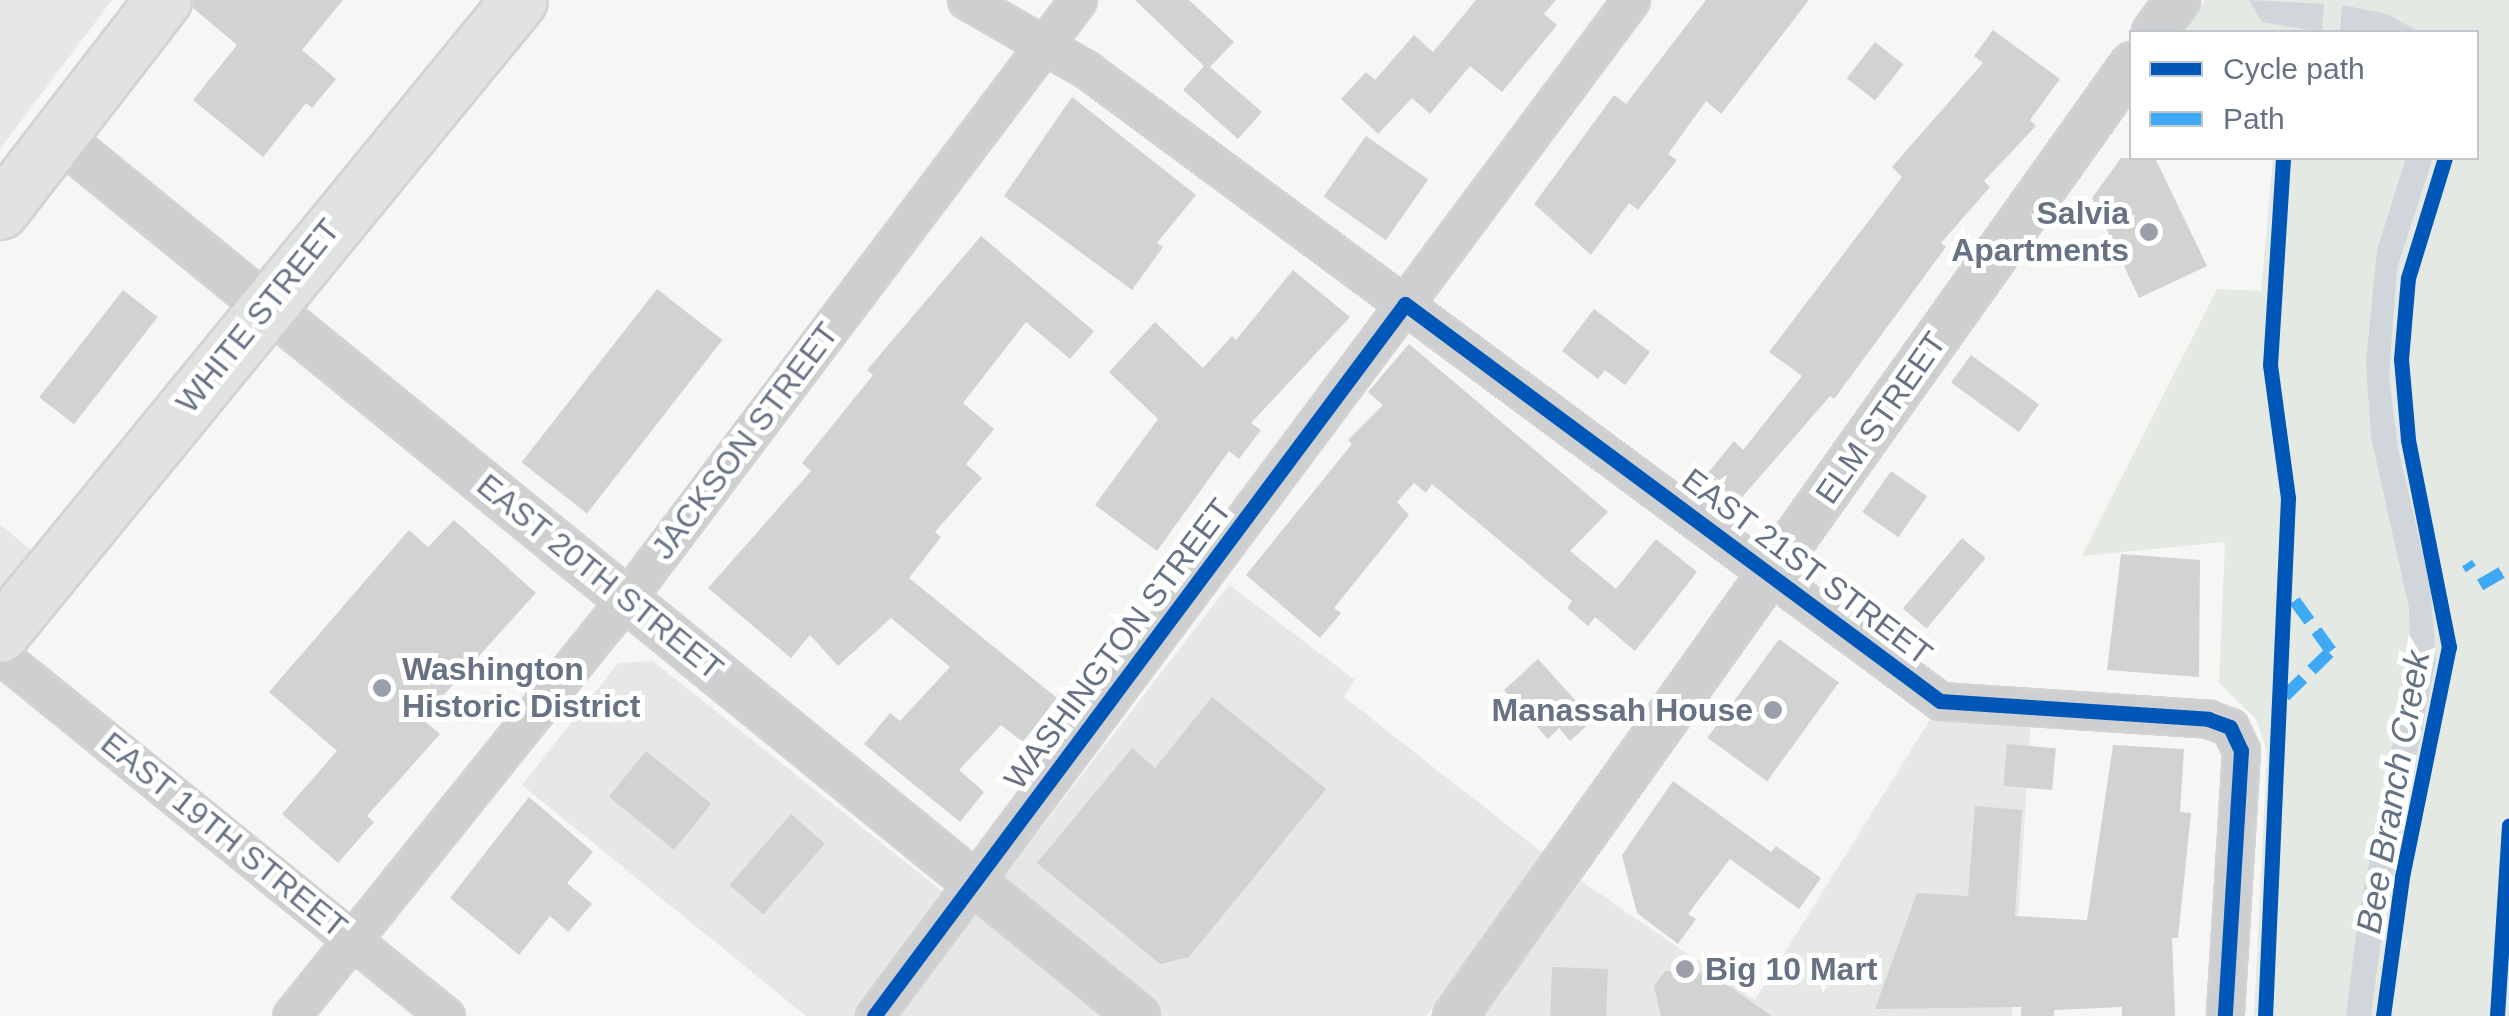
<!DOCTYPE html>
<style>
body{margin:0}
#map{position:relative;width:2509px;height:1016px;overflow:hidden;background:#f6f6f5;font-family:Arial,sans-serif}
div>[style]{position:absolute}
.built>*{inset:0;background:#e6e7e7}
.green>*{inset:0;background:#e5e9e3}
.water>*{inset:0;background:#d0d6da}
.building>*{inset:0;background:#d1d2d2;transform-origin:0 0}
.roads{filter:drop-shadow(2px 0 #d2d2d3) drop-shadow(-2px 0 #d2d2d3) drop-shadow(0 2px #d2d2d3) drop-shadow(0 -2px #d2d2d3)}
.minor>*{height:35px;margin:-17.5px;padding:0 17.5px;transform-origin:17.5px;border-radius:17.5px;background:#cecfd0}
.tertiary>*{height:42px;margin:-21px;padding:0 21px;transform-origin:21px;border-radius:21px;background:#cecfd0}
.primary>*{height:55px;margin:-27.5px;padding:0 27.5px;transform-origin:27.5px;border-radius:27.5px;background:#e1e2e2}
.quiet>*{height:12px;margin-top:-6px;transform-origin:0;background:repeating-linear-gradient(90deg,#3fa9f5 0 25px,transparent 0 37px)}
.cycleway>*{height:15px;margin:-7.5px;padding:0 7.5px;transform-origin:7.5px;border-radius:7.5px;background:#0057b8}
.dots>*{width:28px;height:28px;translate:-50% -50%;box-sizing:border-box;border:5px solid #fff;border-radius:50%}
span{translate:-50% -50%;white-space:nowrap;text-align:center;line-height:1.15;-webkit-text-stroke:10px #fff;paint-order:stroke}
.poi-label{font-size:32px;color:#677285;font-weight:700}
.right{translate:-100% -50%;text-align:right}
.left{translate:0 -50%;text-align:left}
.street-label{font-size:32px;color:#677285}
.water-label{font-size:35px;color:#637381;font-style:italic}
.legend{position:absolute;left:2129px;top:30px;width:350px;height:130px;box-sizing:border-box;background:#fff;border:2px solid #c2c7ce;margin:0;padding:12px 18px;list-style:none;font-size:30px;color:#677285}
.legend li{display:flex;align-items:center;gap:20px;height:50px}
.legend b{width:50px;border:2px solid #c2c7ce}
</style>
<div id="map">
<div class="built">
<div style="clip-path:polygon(0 0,112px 0,0 149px)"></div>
<div style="clip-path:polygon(0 524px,53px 569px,0 634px)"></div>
<div style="clip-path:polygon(1229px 585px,1355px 680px,1344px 697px,1544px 854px,1426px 1016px,806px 1016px,522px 785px,618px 663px,653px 661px,973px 916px)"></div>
<div style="clip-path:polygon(1933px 715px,2031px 721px,2012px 1016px,1481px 1016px,1581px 881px,1755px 1000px)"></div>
</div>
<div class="green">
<div style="clip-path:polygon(2205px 0,2509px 0,2509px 1016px,2254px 1016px,2267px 751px,2256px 719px,2219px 683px,2225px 542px,2082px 556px,2217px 289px,2261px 291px,2273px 158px,2476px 158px,2476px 32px,2192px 32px,2184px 26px)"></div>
</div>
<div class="water">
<div style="clip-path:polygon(2249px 0,2324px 4px,2322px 32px,2262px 22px)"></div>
<div style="clip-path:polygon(2342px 5px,2387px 14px,2420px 32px,2340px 32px)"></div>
<div style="clip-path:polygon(2406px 158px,2433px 158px,2397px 268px,2389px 377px,2398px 449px,2430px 584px,2436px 661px,2384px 917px,2371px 1016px,2346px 1016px,2358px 918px,2410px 658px,2409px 608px,2371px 437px,2366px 362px,2377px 250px)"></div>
</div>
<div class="building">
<div style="clip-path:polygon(194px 0,343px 0,302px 50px,336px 79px,312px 108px,306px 103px,263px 157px,193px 100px,237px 45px,193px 8px)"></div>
<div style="clip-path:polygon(1135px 0,1189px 0,1234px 42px,1210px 67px,1262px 112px,1238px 139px,1183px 90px,1204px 66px)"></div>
<div style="clip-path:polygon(1476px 0,1556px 0,1544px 14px,1557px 25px,1502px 92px,1470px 66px,1430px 114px,1412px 98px,1378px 134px,1341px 99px,1366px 72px,1375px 80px,1414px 35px,1433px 52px)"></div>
<div style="clip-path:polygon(1706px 0,1809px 0,1721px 114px,1706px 101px,1668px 154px,1677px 160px,1638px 210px,1629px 203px,1591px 255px,1534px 204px,1614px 95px,1626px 104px)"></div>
<div style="clip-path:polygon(1993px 30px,2060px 79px,2030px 120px,2036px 126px,1984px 181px,1990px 187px,1941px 243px,1946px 247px,1834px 399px,1830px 396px,1738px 502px,1707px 474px,1734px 441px,1743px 450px,1802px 376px,1769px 352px,1902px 177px,1892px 167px,1983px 63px,1974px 56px)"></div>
<div style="left:1875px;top:42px;width:36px;height:46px;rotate:38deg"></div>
<div style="clip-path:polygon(1072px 97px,1196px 195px,1157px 243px,1163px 247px,1132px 290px,1004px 196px)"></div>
<div style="left:1366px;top:136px;width:76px;height:74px;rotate:35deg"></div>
<div style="clip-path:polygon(2121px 158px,2155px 158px,2207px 266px,2139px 298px,2092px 198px)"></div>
<div style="clip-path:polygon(981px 236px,1094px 331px,1070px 359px,1026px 322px,963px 403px,994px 429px,966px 464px,982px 478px,935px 532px,941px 537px,909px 578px,1057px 698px,1023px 742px,1001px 725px,959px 770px,984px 792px,960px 822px,864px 744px,890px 713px,900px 721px,950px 667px,891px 618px,838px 666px,810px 635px,791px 658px,708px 588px,811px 471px,802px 463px,873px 375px,867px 370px)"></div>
<div style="clip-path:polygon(1293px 270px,1350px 317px,1251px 423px,1261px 430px,1239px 459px,1229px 451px,1157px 551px,1095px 505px,1158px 419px,1109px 372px,1155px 322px,1203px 368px,1232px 336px,1236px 340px)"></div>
<div style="left:657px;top:289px;width:83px;height:220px;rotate:38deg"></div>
<div style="left:123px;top:290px;width:44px;height:136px;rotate:38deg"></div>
<div style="clip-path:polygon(1594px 309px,1650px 352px,1625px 385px,1605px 370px,1598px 379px,1562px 351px)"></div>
<div style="clip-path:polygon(1409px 344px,1608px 512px,1570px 551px,1616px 589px,1656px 539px,1697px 572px,1635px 651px,1595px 617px,1588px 626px,1567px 608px,1572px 601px,1432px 484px,1426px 493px,1414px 483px,1397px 502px,1409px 515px,1334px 608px,1341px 613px,1320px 638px,1246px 575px,1352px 444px,1348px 440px,1383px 405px,1368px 392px)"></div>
<div style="left:1971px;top:355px;width:84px;height:34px;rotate:36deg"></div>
<div style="left:1891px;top:471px;width:44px;height:50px;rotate:35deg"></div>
<div style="clip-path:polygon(454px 520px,536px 593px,422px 719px,440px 734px,367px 816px,374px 822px,338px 863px,282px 814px,337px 751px,269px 692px,409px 530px,428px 547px)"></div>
<div style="left:1962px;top:538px;width:31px;height:92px;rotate:40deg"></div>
<div style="clip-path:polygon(2121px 554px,2200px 560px,2199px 677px,2107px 670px)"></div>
<div style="left:1779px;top:639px;width:74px;height:122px;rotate:36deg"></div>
<div style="clip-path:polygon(1538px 659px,1593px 720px,1570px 741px,1559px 728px,1548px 739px,1504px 690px)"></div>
<div style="clip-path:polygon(1212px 697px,1326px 789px,1189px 957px,1160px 964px,1037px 863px,1132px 748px,1155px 768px)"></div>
<div style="left:2007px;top:744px;width:49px;height:42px;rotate:5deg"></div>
<div style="clip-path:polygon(2113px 745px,2184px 749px,2180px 812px,2191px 813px,2178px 938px,2172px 938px,2175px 1016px,2122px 1016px,2122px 1007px,2054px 1010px,2054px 1016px,2021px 1016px,2021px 1007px,1875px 1009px,1917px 893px,1968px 896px,1975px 806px,2022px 810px,2015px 916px,2087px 920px)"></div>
<div style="left:646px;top:751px;width:84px;height:59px;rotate:39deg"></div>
<div style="clip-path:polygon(1673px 781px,1771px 852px,1776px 846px,1821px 878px,1799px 909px,1730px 859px,1688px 914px,1696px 919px,1678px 944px,1637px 913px,1622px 855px)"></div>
<div style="clip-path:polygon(529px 797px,593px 852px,567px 883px,592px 904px,568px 932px,550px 916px,519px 955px,450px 898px)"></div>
<div style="left:791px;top:814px;width:45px;height:94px;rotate:41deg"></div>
<div style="left:1552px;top:967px;width:56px;height:49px;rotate:2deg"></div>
<div style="clip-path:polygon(1665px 971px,1710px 973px,1772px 1016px,1661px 1016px,1654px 986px)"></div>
</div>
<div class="roads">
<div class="minor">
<div style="left:966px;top:0;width:140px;rotate:30deg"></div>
<div style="left:1087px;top:70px;width:1061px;rotate:36.49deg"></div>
<div style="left:1940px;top:701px;width:269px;rotate:3.8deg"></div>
<div style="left:2208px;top:719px;width:23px;rotate:20deg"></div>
<div style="left:2230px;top:727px;width:26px;rotate:65deg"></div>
<div style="left:2241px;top:751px;width:265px;rotate:93.5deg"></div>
<div style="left:0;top:655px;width:574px;rotate:38.99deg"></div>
<div style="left:291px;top:1016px;width:535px;rotate:-51.22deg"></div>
<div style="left:626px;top:599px;width:750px;rotate:-52.96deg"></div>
<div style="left:874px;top:1016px;width:1267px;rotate:-53.31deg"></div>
</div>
<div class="tertiary">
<div style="left:2154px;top:32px;width:40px;rotate:-53deg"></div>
<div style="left:61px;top:139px;width:1389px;rotate:39.16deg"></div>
<div style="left:1455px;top:1016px;width:1168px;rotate:-54.58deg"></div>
</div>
<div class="primary">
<div style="left:0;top:211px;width:267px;rotate:-52.3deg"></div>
<div style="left:0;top:634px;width:819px;rotate:-50.7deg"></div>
</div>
</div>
<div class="quiet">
<div style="left:2467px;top:563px;width:7px;rotate:56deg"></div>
<div style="left:2480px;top:585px;width:34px;rotate:-30deg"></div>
<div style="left:2285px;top:696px;width:64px;rotate:-44.4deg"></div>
<div style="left:2331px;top:651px;width:67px;rotate:-125.8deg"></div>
</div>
<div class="cycleway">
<div style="left:874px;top:1016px;width:888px;rotate:-53.28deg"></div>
<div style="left:1405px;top:304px;width:666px;rotate:36.58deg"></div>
<div style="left:1940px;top:701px;width:269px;rotate:3.8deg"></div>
<div style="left:2208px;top:719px;width:23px;rotate:20deg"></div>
<div style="left:2230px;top:727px;width:26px;rotate:65deg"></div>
<div style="left:2241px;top:751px;width:265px;rotate:93.5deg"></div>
<div style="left:2265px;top:1016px;width:519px;rotate:-87.46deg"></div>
<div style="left:2288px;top:498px;width:134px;rotate:-97.7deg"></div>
<div style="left:2270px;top:365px;width:207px;rotate:-86.4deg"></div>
<div style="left:2383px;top:1016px;width:140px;rotate:-82.2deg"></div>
<div style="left:2402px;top:877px;width:235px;rotate:-78.5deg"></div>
<div style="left:2449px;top:647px;width:212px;rotate:-101.2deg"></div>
<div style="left:2408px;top:439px;width:80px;rotate:-95deg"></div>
<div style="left:2401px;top:359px;width:81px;rotate:-85.1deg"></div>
<div style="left:2408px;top:278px;width:126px;rotate:-72.9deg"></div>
<div style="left:2497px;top:1016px;width:191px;rotate:-86.4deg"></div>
</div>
<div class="dots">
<div style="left:2149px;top:232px;background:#99a0ac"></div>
<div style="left:382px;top:688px;background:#99a0ac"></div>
<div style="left:1773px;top:710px;background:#99a0ac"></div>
<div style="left:1685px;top:969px;background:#99a0ac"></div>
</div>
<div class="poi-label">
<span class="right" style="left:2129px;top:232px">Salvia<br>Apartments</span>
<span class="left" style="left:402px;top:688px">Washington<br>Historic District</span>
<span class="right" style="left:1753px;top:710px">Manassah House</span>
<span class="left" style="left:1705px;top:969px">Big 10 Mart</span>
</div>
<div class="street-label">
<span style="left:258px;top:316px;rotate:-51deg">WHITE STREET</span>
<span style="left:1881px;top:418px;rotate:-55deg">ELM STREET</span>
<span style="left:745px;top:441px;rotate:-53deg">JACKSON STREET</span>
<span style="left:1807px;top:567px;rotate:37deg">EAST 21ST STREET</span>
<span style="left:600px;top:577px;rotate:39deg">EAST 20TH STREET</span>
<span style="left:1118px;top:644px;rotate:-53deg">WASHINGTON STREET</span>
<span style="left:224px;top:835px;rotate:39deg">EAST 19TH STREET</span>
</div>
<div class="water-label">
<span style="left:2393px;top:792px;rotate:-80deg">Bee Branch Creek</span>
</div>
<ul class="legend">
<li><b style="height:12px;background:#0057b8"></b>Cycle path</li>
<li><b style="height:12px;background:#3fa9f5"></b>Path</li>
</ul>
</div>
